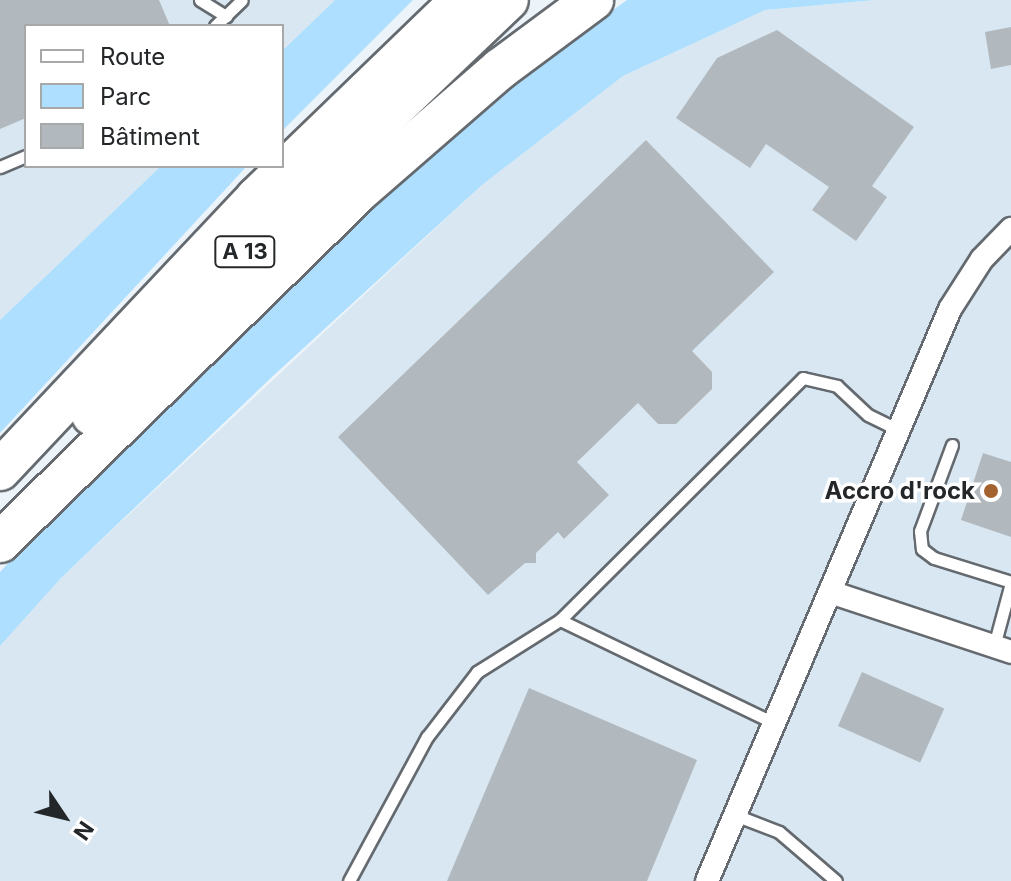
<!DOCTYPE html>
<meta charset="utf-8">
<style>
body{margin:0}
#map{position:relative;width:1011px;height:881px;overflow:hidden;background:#ecf4f9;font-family:Inter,sans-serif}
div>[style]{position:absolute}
.built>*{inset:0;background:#d8e7f1}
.green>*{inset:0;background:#aedffe}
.building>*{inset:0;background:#b2b9be;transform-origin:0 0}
.roads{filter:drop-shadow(2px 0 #646a6f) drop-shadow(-2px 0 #646a6f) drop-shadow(0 2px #646a6f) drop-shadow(0 -2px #646a6f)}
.service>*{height:11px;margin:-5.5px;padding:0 5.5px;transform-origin:5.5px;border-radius:5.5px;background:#fff}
.minor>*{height:22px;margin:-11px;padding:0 11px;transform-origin:11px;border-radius:11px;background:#fff}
.motorway>*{height:40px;margin:-20px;padding:0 20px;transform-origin:20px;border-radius:20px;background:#fff}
.dots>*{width:22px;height:22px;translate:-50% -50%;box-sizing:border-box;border:4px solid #fff;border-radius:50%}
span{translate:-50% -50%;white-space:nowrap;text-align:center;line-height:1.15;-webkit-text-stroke:7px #fff;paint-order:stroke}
.shield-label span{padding:2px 6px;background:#fff;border:2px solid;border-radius:6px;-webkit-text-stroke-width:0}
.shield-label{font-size:22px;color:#242729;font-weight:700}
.poi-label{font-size:24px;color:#242729;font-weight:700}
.right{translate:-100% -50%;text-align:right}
.legend{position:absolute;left:24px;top:24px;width:260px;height:144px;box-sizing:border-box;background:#fff;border:2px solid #a7a9a9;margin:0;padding:10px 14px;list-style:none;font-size:24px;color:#242729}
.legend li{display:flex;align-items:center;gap:16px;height:40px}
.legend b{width:40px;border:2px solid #a7a9a9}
.north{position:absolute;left:24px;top:777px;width:80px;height:80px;-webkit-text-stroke:6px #fff;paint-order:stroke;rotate:125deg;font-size:22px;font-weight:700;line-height:32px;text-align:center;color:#242729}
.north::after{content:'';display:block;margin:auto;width:28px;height:36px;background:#242729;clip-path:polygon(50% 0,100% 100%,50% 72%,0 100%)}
</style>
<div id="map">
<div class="built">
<div style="clip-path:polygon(0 0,335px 0,282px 51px,282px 26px,26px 26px,26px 166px,161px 166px,0 320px)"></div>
<div style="clip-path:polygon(875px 0,1011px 0,1011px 881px,0 881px,0 646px,61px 578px,482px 185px,623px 76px,765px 10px)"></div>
</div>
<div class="green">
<div style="clip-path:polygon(335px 0,413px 0,282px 131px,282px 51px)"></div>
<div style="clip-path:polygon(627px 0,875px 0,765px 10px,623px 76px,482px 185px,273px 376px,61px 578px,0 646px,0 572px,52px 516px,246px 322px,487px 101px)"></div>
<div style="clip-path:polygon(161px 166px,247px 166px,0 433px,0 320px)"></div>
</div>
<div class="building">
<div style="clip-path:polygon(0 0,159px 0,170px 26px,26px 26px,26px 118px,0 129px)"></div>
<div style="clip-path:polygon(1011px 27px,1011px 65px,991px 69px,985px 32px)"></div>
<div style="clip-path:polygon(777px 30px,914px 127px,872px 186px,887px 197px,856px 241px,812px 210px,829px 187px,766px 144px,750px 168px,676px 118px,717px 58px)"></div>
<div style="clip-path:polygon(646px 140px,774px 272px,692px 351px,712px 372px,712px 389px,676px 424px,658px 424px,638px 403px,577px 462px,609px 495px,564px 539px,558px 532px,536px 553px,536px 563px,525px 563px,488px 595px,338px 437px)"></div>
<div style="clip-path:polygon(983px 453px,1011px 462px,1011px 537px,961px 520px)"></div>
<div style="left:862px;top:672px;width:90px;height:59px;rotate:24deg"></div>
<div style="clip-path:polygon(529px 688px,697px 760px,647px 881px,447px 881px)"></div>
</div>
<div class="roads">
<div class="service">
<div style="left:200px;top:0;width:31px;rotate:32deg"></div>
<div style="left:215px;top:26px;width:37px;rotate:-44deg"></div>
<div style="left:0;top:167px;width:28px;rotate:-23deg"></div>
<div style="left:952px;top:445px;width:92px;rotate:110.4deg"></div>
<div style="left:920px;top:531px;width:18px;rotate:84deg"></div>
<div style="left:922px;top:549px;width:15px;rotate:37deg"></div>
<div style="left:934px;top:558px;width:81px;rotate:17.3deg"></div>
<div style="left:560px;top:620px;width:237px;rotate:25.7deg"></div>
<div style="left:994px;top:646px;width:65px;rotate:-74.9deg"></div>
<div style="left:735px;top:815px;width:47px;rotate:21.1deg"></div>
<div style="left:779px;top:832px;width:75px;rotate:40.7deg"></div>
<div style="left:349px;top:881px;width:164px;rotate:-61.6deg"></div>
<div style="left:427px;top:737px;width:82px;rotate:-52.4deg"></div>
<div style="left:477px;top:672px;width:98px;rotate:-32.1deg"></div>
<div style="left:560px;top:620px;width:343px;rotate:-44.9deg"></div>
<div style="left:803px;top:378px;width:35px;rotate:13deg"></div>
<div style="left:837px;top:386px;width:42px;rotate:43.1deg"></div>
<div style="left:868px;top:415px;width:32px;rotate:26deg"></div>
</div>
<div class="minor">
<div style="left:830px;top:592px;width:191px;rotate:18.3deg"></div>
<div style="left:707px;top:881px;width:621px;rotate:-66.98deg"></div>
<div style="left:950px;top:309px;width:59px;rotate:-57.4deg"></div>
<div style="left:982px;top:259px;width:42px;rotate:-46deg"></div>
</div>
<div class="motorway">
<div style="left:92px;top:415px;width:245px;rotate:-46.8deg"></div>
<div style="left:260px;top:236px;width:342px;rotate:-43.6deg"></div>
<div style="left:0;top:470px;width:374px;rotate:-46.7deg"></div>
<div style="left:256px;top:198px;width:285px;rotate:-44deg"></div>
<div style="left:0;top:542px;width:498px;rotate:-44.3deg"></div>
<div style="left:356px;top:194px;width:191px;rotate:-41deg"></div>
<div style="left:500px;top:69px;width:116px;rotate:-36.6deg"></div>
</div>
</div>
<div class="dots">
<div style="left:991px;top:491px;background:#a4622f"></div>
</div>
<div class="shield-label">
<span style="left:245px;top:252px">A 13</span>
</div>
<div class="poi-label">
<span class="right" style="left:975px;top:491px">Accro d'rock</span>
</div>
<ul class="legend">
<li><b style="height:10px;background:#fff"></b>Route</li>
<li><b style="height:22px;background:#aedffe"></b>Parc</li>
<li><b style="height:22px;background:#b2b9be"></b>Bâtiment</li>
</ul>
<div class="north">N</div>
</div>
